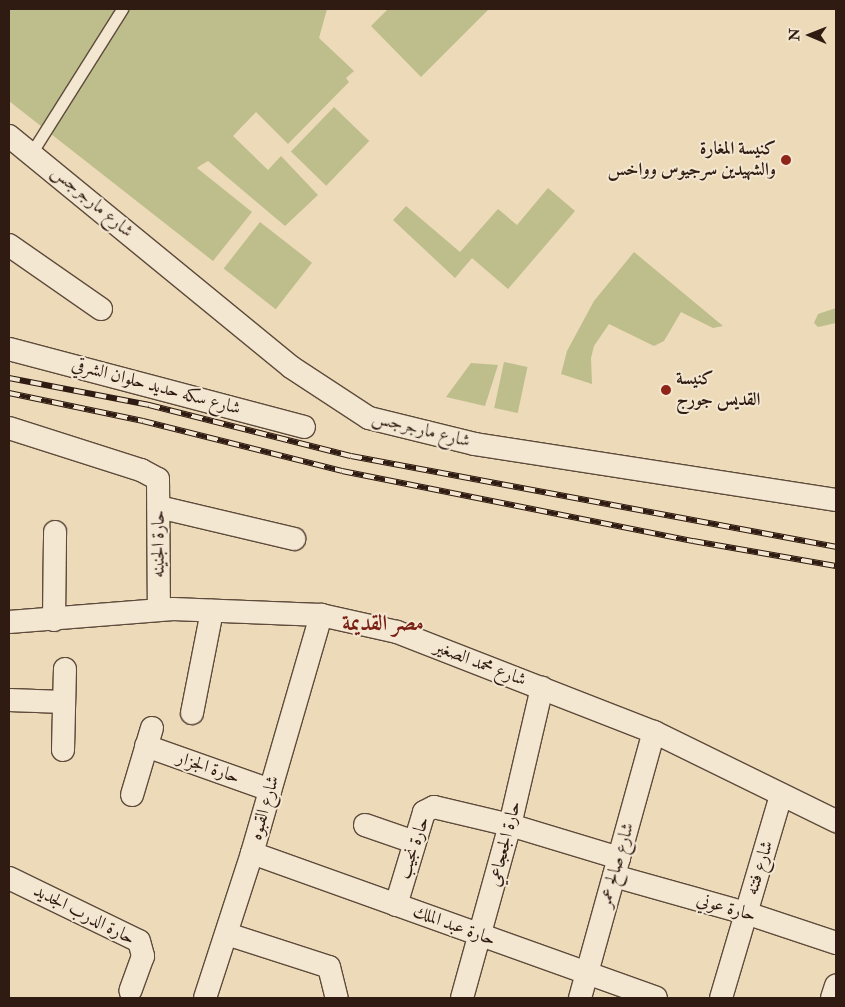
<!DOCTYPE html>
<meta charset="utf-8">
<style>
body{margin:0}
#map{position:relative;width:845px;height:1007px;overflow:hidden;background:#eddab9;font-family:"IM FELL Double Pica",Amiri,serif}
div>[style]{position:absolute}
.green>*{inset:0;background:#bdbe8c;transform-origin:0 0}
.roads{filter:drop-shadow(1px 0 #5e4b3b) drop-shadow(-1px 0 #5e4b3b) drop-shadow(0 1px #5e4b3b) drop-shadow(0 -1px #5e4b3b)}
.service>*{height:11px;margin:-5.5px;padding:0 5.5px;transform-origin:5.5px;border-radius:5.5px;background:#f3e7d2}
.minor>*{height:22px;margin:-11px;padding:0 11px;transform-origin:11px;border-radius:11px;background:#f3e7d2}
.rail>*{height:5.5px;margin-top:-2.75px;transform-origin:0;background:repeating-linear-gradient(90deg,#f3e7d2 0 11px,#2f1b11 0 22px);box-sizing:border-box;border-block:1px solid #2f1b11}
.dots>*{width:14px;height:14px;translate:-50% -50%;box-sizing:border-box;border:2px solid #f3e7d2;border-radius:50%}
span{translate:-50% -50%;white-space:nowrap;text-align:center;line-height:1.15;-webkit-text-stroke:4px #f3e7d2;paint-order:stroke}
.poi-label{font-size:18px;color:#2f1b11;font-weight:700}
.right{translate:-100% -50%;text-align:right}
.left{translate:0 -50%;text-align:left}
.street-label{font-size:18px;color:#2f1b11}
.district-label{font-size:22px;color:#7a1f14;font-weight:700}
.frame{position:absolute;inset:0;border:10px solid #2f1b11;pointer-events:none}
.north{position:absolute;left:785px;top:10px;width:50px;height:50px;-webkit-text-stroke:4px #f3e7d2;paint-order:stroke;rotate:271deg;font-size:14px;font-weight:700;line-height:20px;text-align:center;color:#2f1b11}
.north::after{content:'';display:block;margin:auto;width:18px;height:22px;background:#2f1b11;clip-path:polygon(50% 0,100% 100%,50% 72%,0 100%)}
</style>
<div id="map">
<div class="green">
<div style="clip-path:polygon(9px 9px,327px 9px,319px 38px,354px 71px,346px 78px,349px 82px,288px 144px,256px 112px,233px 136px,268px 170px,281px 156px,318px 195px,285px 226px,208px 161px,201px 165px,197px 168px,252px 212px,213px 261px,9px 101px)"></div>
<div style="clip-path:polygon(388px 9px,489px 9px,421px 77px,371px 26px)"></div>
<div style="left:334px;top:107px;width:49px;height:62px;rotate:44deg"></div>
<div style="clip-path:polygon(548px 188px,575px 211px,508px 289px,472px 258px,455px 278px,393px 220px,406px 206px,460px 252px,498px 209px,517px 225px)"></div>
<div style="left:260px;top:222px;width:66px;height:59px;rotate:38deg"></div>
<div style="clip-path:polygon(634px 252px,723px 326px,713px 328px,681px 312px,664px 341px,654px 346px,609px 324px,594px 346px,591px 358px,592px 384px,561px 374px,567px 351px,594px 301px)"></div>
<div style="clip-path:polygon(836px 308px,836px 323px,818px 327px,814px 323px,818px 314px)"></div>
<div style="left:504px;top:362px;width:24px;height:47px;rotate:12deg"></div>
<div style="clip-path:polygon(471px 363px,498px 365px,485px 406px,446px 397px)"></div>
</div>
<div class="roads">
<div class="service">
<div style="left:32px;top:152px;width:169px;rotate:-57.8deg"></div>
</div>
<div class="minor">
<div style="left:9px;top:136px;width:365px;rotate:39.3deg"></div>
<div style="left:291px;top:367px;width:93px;rotate:33.2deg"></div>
<div style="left:369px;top:418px;width:109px;rotate:13.8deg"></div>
<div style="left:475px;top:444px;width:365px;rotate:8.8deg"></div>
<div style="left:9px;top:245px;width:112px;rotate:34.8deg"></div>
<div style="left:9px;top:349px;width:305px;rotate:14.8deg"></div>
<div style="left:9px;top:428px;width:139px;rotate:17.7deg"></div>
<div style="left:141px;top:470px;width:19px;rotate:28deg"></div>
<div style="left:158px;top:479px;width:130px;rotate:89.6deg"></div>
<div style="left:159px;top:507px;width:139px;rotate:13.3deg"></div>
<div style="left:54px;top:620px;width:88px;rotate:-89.3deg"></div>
<div style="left:9px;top:622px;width:165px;rotate:-4.5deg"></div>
<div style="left:173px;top:609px;width:148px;rotate:2.3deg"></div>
<div style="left:321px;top:615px;width:78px;rotate:12.6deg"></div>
<div style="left:397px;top:632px;width:276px;rotate:21.3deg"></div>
<div style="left:654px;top:732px;width:203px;rotate:26.1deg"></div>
<div style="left:9px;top:700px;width:55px;rotate:2.1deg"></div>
<div style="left:192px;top:713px;width:104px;rotate:-78.9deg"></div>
<div style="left:146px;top:746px;width:132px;rotate:19.5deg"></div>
<div style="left:63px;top:750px;width:81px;rotate:-88.6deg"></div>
<div style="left:132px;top:795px;width:70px;rotate:-73.4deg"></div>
<div style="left:365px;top:825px;width:52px;rotate:19.1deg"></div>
<div style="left:252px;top:853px;width:429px;rotate:19.7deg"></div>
<div style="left:614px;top:876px;width:137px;rotate:15.7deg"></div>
<div style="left:746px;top:913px;width:95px;rotate:18.4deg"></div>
<div style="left:9px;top:878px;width:144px;rotate:25.9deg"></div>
<div style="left:139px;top:941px;width:16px;rotate:75deg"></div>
<div style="left:143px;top:956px;width:37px;rotate:110deg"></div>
<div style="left:396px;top:905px;width:97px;rotate:-73.2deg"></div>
<div style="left:424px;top:812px;width:11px;rotate:-27deg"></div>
<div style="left:434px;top:807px;width:78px;rotate:13.3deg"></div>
<div style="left:510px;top:825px;width:114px;rotate:16.8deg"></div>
<div style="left:227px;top:934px;width:107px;rotate:17.9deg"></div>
<div style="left:329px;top:967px;width:32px;rotate:76deg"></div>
<div style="left:205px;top:998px;width:152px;rotate:-72deg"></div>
<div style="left:252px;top:853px;width:248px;rotate:-73.8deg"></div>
<div style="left:462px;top:998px;width:180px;rotate:-74.5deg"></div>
<div style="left:510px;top:825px;width:141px;rotate:-76.9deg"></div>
<div style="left:580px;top:998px;width:276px;rotate:-74.5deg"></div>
<div style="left:721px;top:998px;width:212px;rotate:-73.5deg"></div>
<div style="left:832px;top:998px;width:13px;rotate:-72deg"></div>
</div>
</div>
<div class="rail">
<div style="left:9px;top:378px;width:143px;rotate:10.9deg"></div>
<div style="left:149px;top:405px;width:208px;rotate:14.2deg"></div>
<div style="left:351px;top:456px;width:493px;rotate:10.6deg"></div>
<div style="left:9px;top:393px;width:137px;rotate:11.8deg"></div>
<div style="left:143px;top:421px;width:205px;rotate:14.1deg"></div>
<div style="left:342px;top:471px;width:358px;rotate:11.3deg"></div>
<div style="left:693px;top:541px;width:145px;rotate:9.9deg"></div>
</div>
<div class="dots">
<div style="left:786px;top:160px;background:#8f2418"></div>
<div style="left:666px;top:390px;background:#8f2418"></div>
</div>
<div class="poi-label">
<span class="right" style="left:776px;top:160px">كنيسة المغارة<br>والشهيدين سرجيوس وواخس</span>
<span class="left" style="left:676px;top:390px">كنيسة<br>القديس جورج</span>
</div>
<div class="street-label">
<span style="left:92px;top:202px;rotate:40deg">شارع مارجرجس</span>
<span style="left:156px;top:387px;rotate:15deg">شارع سكه حديد حلوان الشرقي</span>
<span style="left:421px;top:430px;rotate:14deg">شارع مارجرجس</span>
<span style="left:159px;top:544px;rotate:-90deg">حارة الجنينه</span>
<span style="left:480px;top:664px;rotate:21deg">شارع محمد الصغير</span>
<span style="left:208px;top:768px;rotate:19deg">حارة الجزار</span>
<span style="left:265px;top:808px;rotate:-74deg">شارع القبوه</span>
<span style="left:505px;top:844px;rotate:-76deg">حارة الجعجاعي</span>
<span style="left:414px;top:848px;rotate:-71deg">حارة نجيب</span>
<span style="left:617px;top:865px;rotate:-74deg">شارع صالح عمر</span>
<span style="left:760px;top:868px;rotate:-73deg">شارع فتنه</span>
<span style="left:726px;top:908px;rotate:16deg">حارة عوني</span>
<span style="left:84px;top:915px;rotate:27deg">حارة الدرب الجديد</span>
<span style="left:454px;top:926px;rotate:20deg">حارة عبد الملك</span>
</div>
<div class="district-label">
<span style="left:383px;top:624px">مصر القديمة</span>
</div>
<div class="frame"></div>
<div class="north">N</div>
</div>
